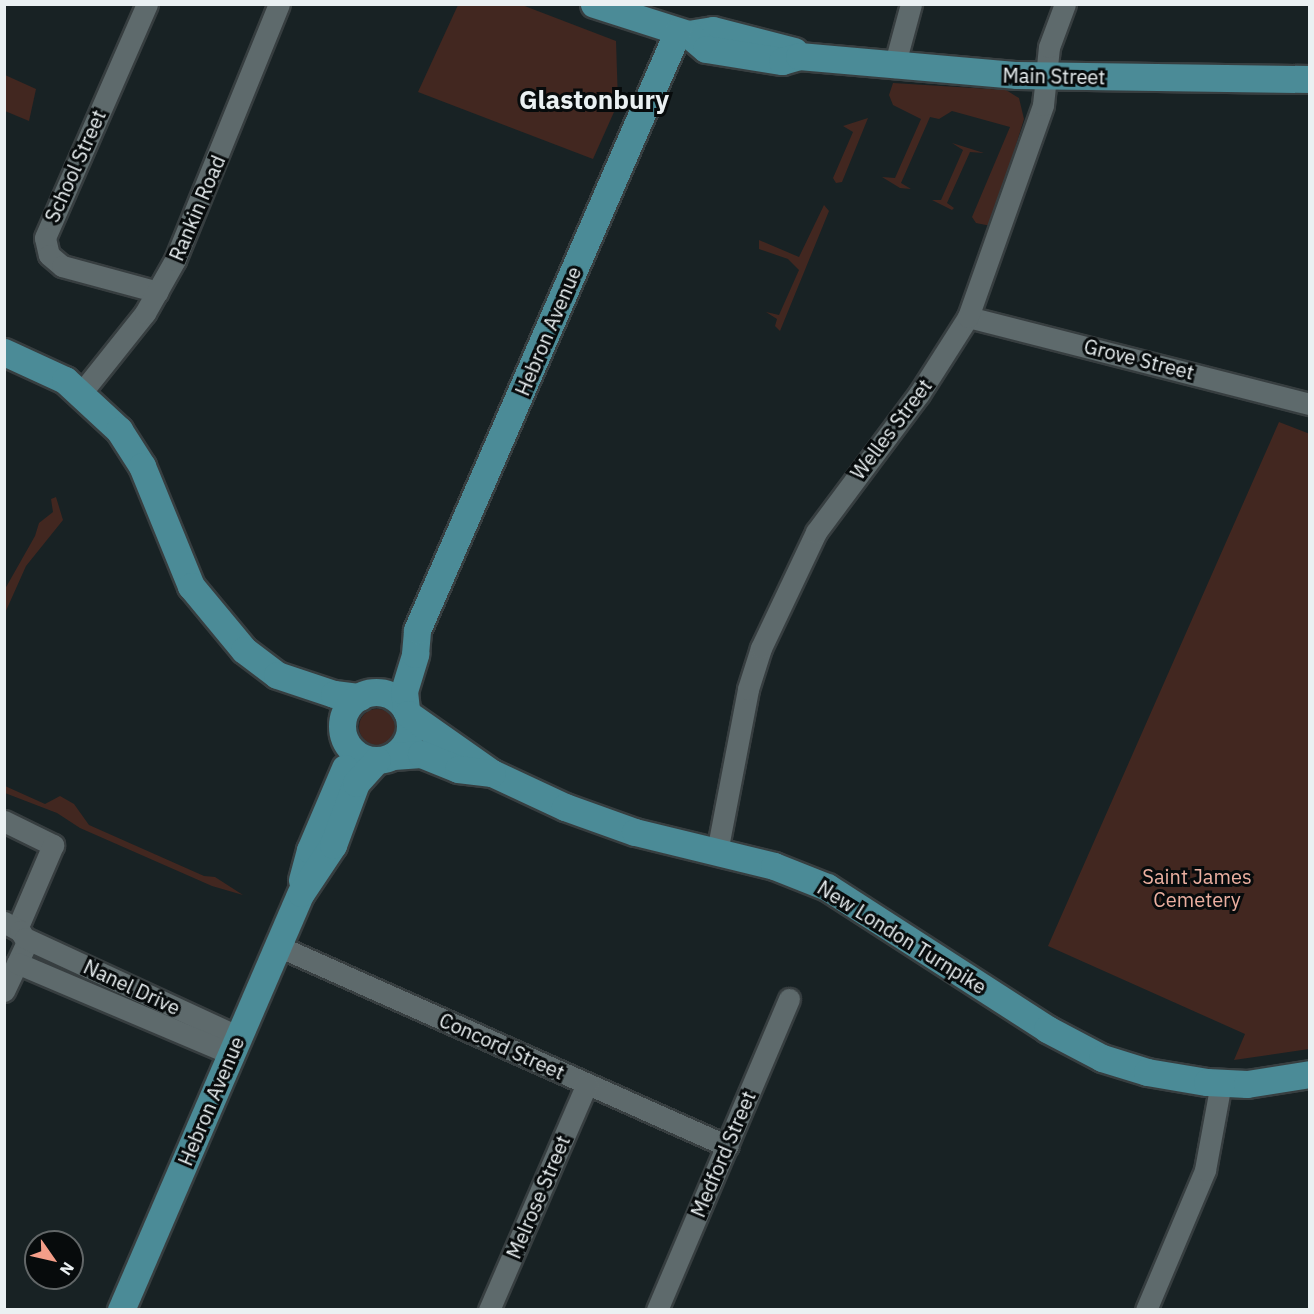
<!DOCTYPE html>
<style>
body{margin:0}
#map{position:relative;width:1314px;height:1314px;overflow:hidden;background:#182224;font-family:"IBM Plex Sans",sans-serif}
div>[style]{position:absolute}
.green>*{inset:0;background:#422720}
.round{border-radius:50%}
.roads{filter:drop-shadow(2px 0 #373e40) drop-shadow(-2px 0 #373e40) drop-shadow(0 2px #373e40) drop-shadow(0 -2px #373e40)}
.minor>*{height:21px;margin:-10.5px;padding:0 10.5px;transform-origin:10.5px;border-radius:10.5px;background:#5e6a6c}
.major>*{height:27px;margin:-13.5px;padding:0 13.5px;transform-origin:13.5px;border-radius:13.5px;background:#4b8b97}
.major>.ring{margin:-13.5px;padding:0;box-sizing:content-box;background:none;border:27px solid #4b8b97;border-radius:50%}
span{translate:-50% -50%;white-space:nowrap;text-align:center;line-height:1.15;-webkit-text-stroke:6px #070b0c;paint-order:stroke}
.street-label{font-size:20px;color:#eaf0f2}
.park-label{font-size:20px;color:#ebafa0}
.district-label{font-size:26px;color:#eaf0f2;font-weight:700}
.frame{position:absolute;inset:0;border:6px solid #eaf0f2;pointer-events:none}
.north{position:absolute;left:24px;top:1230px;width:60px;height:60px;box-sizing:border-box;background:#070b0c;border:2px solid #626768;border-radius:50%;rotate:124deg;font-size:16px;font-weight:700;line-height:24px;text-align:center;color:#eaf0f2}
.north::after{content:'';display:block;margin:auto;width:21px;height:27px;background:#f49e89;clip-path:polygon(50% 0,100% 100%,50% 72%,0 100%)}
</style>
<div id="map">
<div class="green">
<div style="clip-path:polygon(458px 5px,522px 5px,616px 41px,618px 103px,593px 159px,418px 92px)"></div>
<div style="clip-path:polygon(5px 75px,36px 89px,29px 121px,5px 111px)"></div>
<div style="clip-path:polygon(893px 83px,1006px 90px,1019px 98px,1024px 119px,991px 226px,976px 223px,972px 217px,1010px 127px,952px 111px,939px 119px,930px 117px,901px 183px,911px 189px,900px 188px,882px 177px,895px 178px,921px 119px,893px 105px,889px 95px)"></div>
<div style="clip-path:polygon(868px 118px,842px 182px,836px 183px,833px 178px,853px 132px,843px 126px)"></div>
<div style="clip-path:polygon(952px 143px,984px 153px,970px 152px,947px 203px,954px 208px,952px 210px,932px 200px,941px 200px,963px 150px)"></div>
<div style="clip-path:polygon(824px 205px,829px 211px,780px 331px,775px 326px,777px 319px,766px 312px,779px 315px,799px 270px,788px 259px,759px 249px,759px 240px,799px 257px)"></div>
<div style="clip-path:polygon(1279px 422px,1310px 434px,1309px 1049px,1234px 1060px,1245px 1034px,1048px 946px)"></div>
<div style="clip-path:polygon(56px 497px,63px 520px,26px 566px,5px 613px,5px 589px,35px 536px,39px 523px,53px 512px,51px 499px)"></div>
<div class="round" style="left:359px;top:709px;width:36px;height:36px"></div>
<div style="clip-path:polygon(5px 786px,45px 804px,60px 796px,74px 804px,89px 825px,204px 876px,215px 877px,243px 895px,212px 886px,80px 828px,57px 813px,5px 793px)"></div>
</div>
<div class="roads">
<div class="minor">
<div style="left:147px;top:4px;width:255px;rotate:113.6deg"></div>
<div style="left:45px;top:238px;width:17px;rotate:77deg"></div>
<div style="left:49px;top:255px;width:17px;rotate:40deg"></div>
<div style="left:62px;top:266px;width:99px;rotate:15.2deg"></div>
<div style="left:894px;top:67px;width:65px;rotate:-74.9deg"></div>
<div style="left:968px;top:317px;width:353px;rotate:14.3deg"></div>
<div style="left:82px;top:392px;width:101px;rotate:-51.4deg"></div>
<div style="left:145px;top:313px;width:61px;rotate:-60.5deg"></div>
<div style="left:175px;top:260px;width:276px;rotate:-67.9deg"></div>
<div style="left:4px;top:821px;width:55px;rotate:26.1deg"></div>
<div style="left:53px;top:845px;width:91px;rotate:113.2deg"></div>
<div style="left:717px;top:852px;width:166px;rotate:-79.2deg"></div>
<div style="left:748px;top:689px;width:43px;rotate:-72.4deg"></div>
<div style="left:761px;top:648px;width:128px;rotate:-64.6deg"></div>
<div style="left:816px;top:532px;width:172px;rotate:-53.3deg"></div>
<div style="left:919px;top:394px;width:91px;rotate:-57.5deg"></div>
<div style="left:968px;top:317px;width:225px;rotate:-70.5deg"></div>
<div style="left:1043px;top:105px;width:58px;rotate:-84.1deg"></div>
<div style="left:1049px;top:47px;width:46px;rotate:-69.6deg"></div>
<div style="left:4px;top:922px;width:18px;rotate:29deg"></div>
<div style="left:20px;top:931px;width:13px;rotate:58deg"></div>
<div style="left:27px;top:942px;width:54px;rotate:115.1deg"></div>
<div style="left:25px;top:938px;width:236px;rotate:24.8deg"></div>
<div style="left:278px;top:946px;width:492px;rotate:24deg"></div>
<div style="left:17px;top:963px;width:233px;rotate:23deg"></div>
<div style="left:489px;top:1310px;width:246px;rotate:-66.6deg"></div>
<div style="left:657px;top:1310px;width:338px;rotate:-67deg"></div>
<div style="left:1146px;top:1310px;width:152px;rotate:-67.1deg"></div>
<div style="left:1205px;top:1170px;width:88px;rotate:-79.6deg"></div>
</div>
<div class="major">
<div style="left:594px;top:4px;width:99px;rotate:17.7deg"></div>
<div style="left:688px;top:34px;width:25px;rotate:-9deg"></div>
<div style="left:713px;top:30px;width:84px;rotate:14.5deg"></div>
<div style="left:688px;top:34px;width:23px;rotate:40deg"></div>
<div style="left:706px;top:49px;width:77px;rotate:9deg"></div>
<div style="left:782px;top:61px;width:18px;rotate:-16deg"></div>
<div style="left:799px;top:56px;width:219px;rotate:5deg"></div>
<div style="left:1017px;top:75px;width:293px;rotate:0.8deg"></div>
<div style="left:4px;top:352px;width:67px;rotate:24.7deg"></div>
<div style="left:65px;top:380px;width:74px;rotate:42.8deg"></div>
<div style="left:119px;top:430px;width:43px;rotate:57.4deg"></div>
<div style="left:142px;top:466px;width:130px;rotate:67.8deg"></div>
<div style="left:191px;top:586px;width:83px;rotate:50.4deg"></div>
<div style="left:244px;top:650px;width:41px;rotate:37.1deg"></div>
<div style="left:277px;top:675px;width:60px;rotate:18.4deg"></div>
<div style="left:334px;top:694px;width:26px;rotate:7deg"></div>
<div class="ring" style="left:342px;top:692px;width:41px;height:41px"></div>
<div style="left:406px;top:710px;width:19px;rotate:-96deg"></div>
<div style="left:404px;top:691px;width:39px;rotate:-73deg"></div>
<div style="left:415px;top:654px;width:24px;rotate:-85deg"></div>
<div style="left:417px;top:630px;width:653px;rotate:-66.46deg"></div>
<div style="left:408px;top:714px;width:103px;rotate:35.1deg"></div>
<div style="left:492px;top:773px;width:81px;rotate:25deg"></div>
<div style="left:565px;top:807px;width:74px;rotate:19.7deg"></div>
<div style="left:635px;top:832px;width:143px;rotate:13.7deg"></div>
<div style="left:774px;top:866px;width:57px;rotate:21.6deg"></div>
<div style="left:827px;top:887px;width:262px;rotate:32.8deg"></div>
<div style="left:1047px;top:1029px;width:62px;rotate:27.8deg"></div>
<div style="left:1102px;top:1058px;width:47px;rotate:17.3deg"></div>
<div style="left:1147px;top:1072px;width:61px;rotate:9.5deg"></div>
<div style="left:1207px;top:1082px;width:40px;rotate:2.9deg"></div>
<div style="left:1247px;top:1084px;width:64px;rotate:-9deg"></div>
<div style="left:393px;top:756px;width:28px;rotate:-4deg"></div>
<div style="left:421px;top:754px;width:40px;rotate:22deg"></div>
<div style="left:458px;top:769px;width:34px;rotate:7deg"></div>
<div style="left:302px;top:880px;width:31px;rotate:-75deg"></div>
<div style="left:310px;top:850px;width:89px;rotate:-66.9deg"></div>
<div style="left:121px;top:1310px;width:454px;rotate:-66.7deg"></div>
<div style="left:301px;top:893px;width:58px;rotate:-56.3deg"></div>
<div style="left:333px;top:845px;width:66px;rotate:-69.6deg"></div>
<div style="left:356px;top:783px;width:31px;rotate:-48deg"></div>
</div>
</div>
<div class="street-label">
<span style="left:1054px;top:76px;rotate:1deg">Main Street</span>
<span style="left:75px;top:166px;rotate:-66deg">School Street</span>
<span style="left:197px;top:208px;rotate:-67deg">Rankin Road</span>
<span style="left:548px;top:331px;rotate:-67deg">Hebron Avenue</span>
<span style="left:1139px;top:359px;rotate:14deg">Grove Street</span>
<span style="left:891px;top:429px;rotate:-53deg">Welles Street</span>
<span style="left:902px;top:937px;rotate:32deg">New London Turnpike</span>
<span style="left:132px;top:987px;rotate:25deg">Nanel Drive</span>
<span style="left:502px;top:1046px;rotate:24deg">Concord Street</span>
<span style="left:211px;top:1101px;rotate:-67deg">Hebron Avenue</span>
<span style="left:723px;top:1154px;rotate:-67deg">Medford Street</span>
<span style="left:538px;top:1197px;rotate:-67deg">Melrose Street</span>
</div>
<div class="park-label">
<span style="left:1197px;top:888px">Saint James<br>Cemetery</span>
</div>
<div class="district-label">
<span style="left:594px;top:100px">Glastonbury</span>
</div>
<div class="frame"></div>
<div class="north">N</div>
</div>
